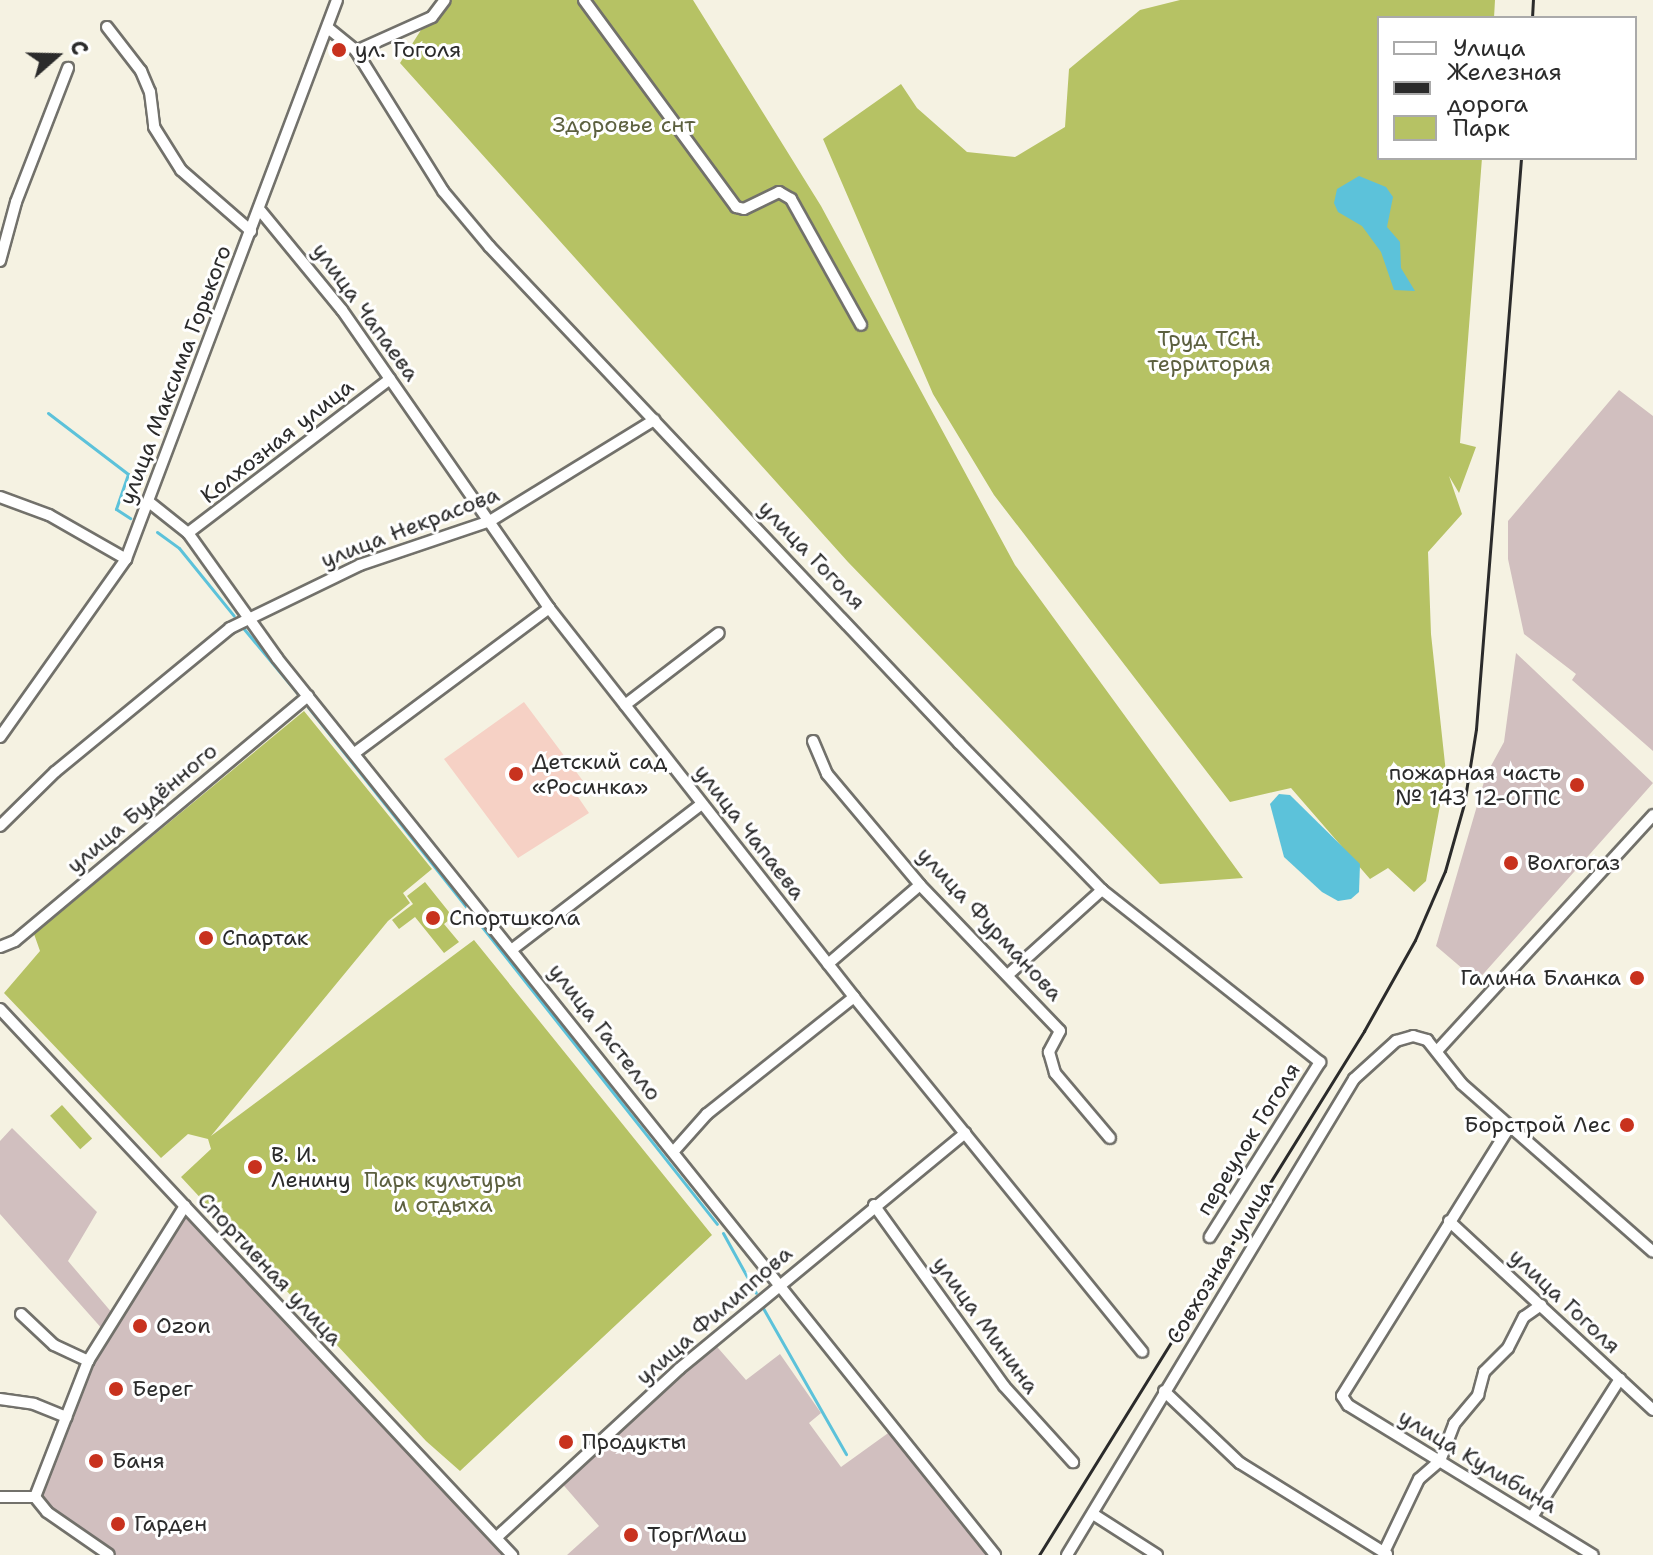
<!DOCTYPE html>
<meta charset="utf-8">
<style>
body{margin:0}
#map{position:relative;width:1653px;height:1555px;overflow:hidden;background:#f5f2e2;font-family:"Shantell Sans",sans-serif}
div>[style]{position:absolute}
.built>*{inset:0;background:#f6d1c5}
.industrial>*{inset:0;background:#d1bfbf}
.green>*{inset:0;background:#b6c264;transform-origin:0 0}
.water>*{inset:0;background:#5cc2da}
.stream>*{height:3px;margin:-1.5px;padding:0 1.5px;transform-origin:1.5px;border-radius:1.5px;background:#5cc2da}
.roads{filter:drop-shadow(2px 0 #72716b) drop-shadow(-2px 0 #72716b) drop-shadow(0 2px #72716b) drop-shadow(0 -2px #72716b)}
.minor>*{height:10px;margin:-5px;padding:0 5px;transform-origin:5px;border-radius:5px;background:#fff}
.rail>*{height:3px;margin:-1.5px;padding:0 1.5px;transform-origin:1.5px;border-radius:1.5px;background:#2b2b2b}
.dots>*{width:22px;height:22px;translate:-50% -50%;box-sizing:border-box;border:4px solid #fff;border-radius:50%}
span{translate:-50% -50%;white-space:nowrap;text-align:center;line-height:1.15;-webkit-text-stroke:6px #fff;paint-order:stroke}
.poi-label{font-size:22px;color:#2b2b2b}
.left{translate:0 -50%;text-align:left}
.right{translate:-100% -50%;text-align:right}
.park-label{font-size:22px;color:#5c603f}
.street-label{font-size:22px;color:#2b2b2b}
.legend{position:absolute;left:1377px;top:16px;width:260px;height:144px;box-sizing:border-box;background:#fff;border:2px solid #aaa;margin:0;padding:10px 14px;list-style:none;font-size:24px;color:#2b2b2b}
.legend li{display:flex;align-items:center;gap:16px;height:40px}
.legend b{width:40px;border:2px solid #aaa}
.north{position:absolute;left:16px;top:16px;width:80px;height:80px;-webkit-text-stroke:6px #fff;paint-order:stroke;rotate:70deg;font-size:22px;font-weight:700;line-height:32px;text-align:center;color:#2b2b2b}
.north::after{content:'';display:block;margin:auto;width:28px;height:36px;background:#2b2b2b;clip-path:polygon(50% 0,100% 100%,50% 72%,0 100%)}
</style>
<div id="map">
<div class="built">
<div style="clip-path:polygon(524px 702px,589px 789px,578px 797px,589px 813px,518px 858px,444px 759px)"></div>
</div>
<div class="industrial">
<div style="clip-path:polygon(1619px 390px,1653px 416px,1653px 751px,1572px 680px,1576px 674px,1524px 634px,1508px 559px,1508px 521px)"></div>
<div style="clip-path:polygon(1516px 653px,1653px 783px,1477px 981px,1436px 946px,1486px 775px,1504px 742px)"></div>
<div style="clip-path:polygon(12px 1128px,97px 1212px,68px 1261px,113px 1314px,185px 1206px,512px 1555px,109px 1555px,35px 1497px,104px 1331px,0 1214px,0 1141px)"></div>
<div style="clip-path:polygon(712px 1341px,746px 1380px,780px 1354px,821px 1413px,809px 1423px,841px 1467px,891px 1431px,995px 1555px,567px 1555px,599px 1526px,559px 1480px)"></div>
</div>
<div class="green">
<div style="clip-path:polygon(440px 0,693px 0,821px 206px,1015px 565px,1243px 878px,1160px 884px,848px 562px,400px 63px)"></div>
<div style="clip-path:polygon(1180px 0,1495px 0,1494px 18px,1379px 18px,1379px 158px,1482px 158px,1460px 443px,1476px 447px,1459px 493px,1449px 476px,1462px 514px,1428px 552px,1431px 634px,1446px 773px,1426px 881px,1414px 892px,1388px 868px,1370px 879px,1291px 788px,1230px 802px,994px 495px,933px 394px,823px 139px,901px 84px,917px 108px,967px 152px,1015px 157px,1065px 127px,1069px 69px,1140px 10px)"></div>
<div style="clip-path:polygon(304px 711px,432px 869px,403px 893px,410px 903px,388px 921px,211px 1136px,474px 940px,712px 1235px,460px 1471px,426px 1441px,181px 1177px,211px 1149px,208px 1139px,188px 1134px,161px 1158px,4px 993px,40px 951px,34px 934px)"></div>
<div style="clip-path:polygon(425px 882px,453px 917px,444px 924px,459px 942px,444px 953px,415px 917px,399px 929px,392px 920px,413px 904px,407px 896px)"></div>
<div style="left:62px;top:1105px;width:45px;height:16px;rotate:48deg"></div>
</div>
<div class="water">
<div style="clip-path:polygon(1359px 176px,1386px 187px,1393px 197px,1387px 227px,1400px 242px,1401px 268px,1415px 291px,1394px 290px,1381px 252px,1362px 226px,1338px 212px,1334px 203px,1337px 189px)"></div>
<div style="clip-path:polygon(1279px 794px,1290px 795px,1360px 864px,1359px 892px,1351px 899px,1338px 901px,1322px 892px,1284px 857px,1270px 804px)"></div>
</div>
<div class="stream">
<div style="left:48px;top:413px;width:101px;rotate:37.3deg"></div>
<div style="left:128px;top:474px;width:37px;rotate:109deg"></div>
<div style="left:116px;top:509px;width:17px;rotate:33deg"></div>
<div style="left:157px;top:532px;width:27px;rotate:36deg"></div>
<div style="left:179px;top:548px;width:87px;rotate:51deg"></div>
<div style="left:244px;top:629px;width:85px;rotate:50.3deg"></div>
<div style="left:308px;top:707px;width:659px;rotate:51.65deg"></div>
<div style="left:723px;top:1233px;width:68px;rotate:61.2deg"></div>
<div style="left:763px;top:1308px;width:168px;rotate:60.4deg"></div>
</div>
<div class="roads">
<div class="minor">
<div style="left:584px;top:0;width:257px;rotate:53.7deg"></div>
<div style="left:736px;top:207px;width:8px;rotate:14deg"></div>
<div style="left:744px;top:209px;width:39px;rotate:-26deg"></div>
<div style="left:779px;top:192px;width:14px;rotate:30deg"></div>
<div style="left:791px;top:199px;width:144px;rotate:60.9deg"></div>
<div style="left:107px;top:27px;width:56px;rotate:52.3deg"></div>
<div style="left:141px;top:71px;width:23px;rotate:67deg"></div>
<div style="left:150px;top:92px;width:35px;rotate:83deg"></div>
<div style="left:154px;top:127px;width:51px;rotate:57.9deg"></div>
<div style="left:181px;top:170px;width:93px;rotate:41.1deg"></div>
<div style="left:328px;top:28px;width:36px;rotate:39deg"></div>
<div style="left:356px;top:51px;width:165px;rotate:58.1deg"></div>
<div style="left:443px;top:191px;width:72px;rotate:50.1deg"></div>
<div style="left:489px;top:246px;width:684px;rotate:46.6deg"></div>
<div style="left:959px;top:743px;width:205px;rotate:45.8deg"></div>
<div style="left:1102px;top:890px;width:278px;rotate:38.3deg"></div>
<div style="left:1320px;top:1062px;width:207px;rotate:122.2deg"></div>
<div style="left:356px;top:51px;width:83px;rotate:-24.1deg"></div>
<div style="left:432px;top:17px;width:21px;rotate:-53deg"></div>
<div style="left:259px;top:209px;width:131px;rotate:50.6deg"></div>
<div style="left:342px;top:310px;width:363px;rotate:55.2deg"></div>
<div style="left:549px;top:608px;width:494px;rotate:51.9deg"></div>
<div style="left:854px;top:997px;width:457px;rotate:50.9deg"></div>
<div style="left:0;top:261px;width:61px;rotate:-74.8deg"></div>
<div style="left:16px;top:202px;width:144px;rotate:-68.8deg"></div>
<div style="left:0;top:497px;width:52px;rotate:20.2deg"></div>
<div style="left:49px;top:515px;width:89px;rotate:29.7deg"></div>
<div style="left:149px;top:502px;width:50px;rotate:38.5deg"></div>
<div style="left:188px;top:533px;width:153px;rotate:54.5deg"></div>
<div style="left:277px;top:658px;width:1149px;rotate:51.32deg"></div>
<div style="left:188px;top:533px;width:254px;rotate:-37.3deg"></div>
<div style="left:625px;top:705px;width:118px;rotate:-37.5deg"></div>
<div style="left:0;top:737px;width:218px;rotate:-54.7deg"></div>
<div style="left:126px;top:559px;width:597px;rotate:-69.32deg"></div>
<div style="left:813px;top:741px;width:36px;rotate:67deg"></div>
<div style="left:827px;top:774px;width:145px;rotate:50deg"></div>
<div style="left:920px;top:885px;width:202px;rotate:46.2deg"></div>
<div style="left:1060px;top:1031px;width:24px;rotate:118deg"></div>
<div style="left:1049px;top:1052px;width:22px;rotate:74deg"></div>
<div style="left:1055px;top:1073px;width:85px;rotate:49.8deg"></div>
<div style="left:356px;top:752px;width:241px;rotate:-36.7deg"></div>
<div style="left:0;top:826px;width:77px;rotate:-44.5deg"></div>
<div style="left:55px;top:772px;width:227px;rotate:-39.4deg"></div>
<div style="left:230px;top:628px;width:144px;rotate:-25.9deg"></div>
<div style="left:360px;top:565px;width:137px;rotate:-18.7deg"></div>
<div style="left:490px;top:521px;width:193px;rotate:-31.6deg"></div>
<div style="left:0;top:947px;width:16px;rotate:-22deg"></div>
<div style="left:15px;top:941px;width:382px;rotate:-39.9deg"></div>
<div style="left:514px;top:948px;width:237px;rotate:-37.5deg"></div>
<div style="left:828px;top:964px;width:121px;rotate:-40.7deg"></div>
<div style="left:1010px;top:973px;width:124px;rotate:-42.1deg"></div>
<div style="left:0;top:1009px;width:749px;rotate:46.84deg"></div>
<div style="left:1437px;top:1051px;width:320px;rotate:-47.5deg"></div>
<div style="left:1510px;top:1126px;width:318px;rotate:121.9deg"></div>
<div style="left:1342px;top:1396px;width:11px;rotate:56deg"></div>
<div style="left:1348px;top:1405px;width:287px;rotate:31.5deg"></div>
<div style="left:674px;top:1151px;width:50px;rotate:-48.3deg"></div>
<div style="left:707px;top:1114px;width:188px;rotate:-38.5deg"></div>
<div style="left:874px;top:1205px;width:223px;rotate:54.3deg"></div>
<div style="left:1004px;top:1386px;width:103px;rotate:47.8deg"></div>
<div style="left:1449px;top:1221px;width:278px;rotate:42.8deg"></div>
<div style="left:21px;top:1314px;width:45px;rotate:43.2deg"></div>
<div style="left:54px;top:1345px;width:38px;rotate:25deg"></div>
<div style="left:1164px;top:1391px;width:105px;rotate:43.5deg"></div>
<div style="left:1240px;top:1463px;width:173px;rotate:31.8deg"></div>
<div style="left:0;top:1399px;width:34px;rotate:8deg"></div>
<div style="left:34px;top:1404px;width:35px;rotate:22deg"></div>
<div style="left:0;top:1497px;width:35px"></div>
<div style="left:35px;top:1497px;width:146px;rotate:-68.7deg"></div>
<div style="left:88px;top:1361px;width:183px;rotate:-58deg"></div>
<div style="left:35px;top:1497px;width:19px;rotate:51deg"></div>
<div style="left:47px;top:1512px;width:75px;rotate:34.7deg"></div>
<div style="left:1093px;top:1514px;width:76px;rotate:32.6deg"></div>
<div style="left:1532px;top:1517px;width:164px;rotate:-57.5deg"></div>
<div style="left:497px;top:1537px;width:248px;rotate:-42.7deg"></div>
<div style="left:679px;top:1369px;width:371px;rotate:-39.5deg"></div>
<div style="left:1384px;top:1552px;width:81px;rotate:-64.4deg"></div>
<div style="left:1419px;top:1479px;width:28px;rotate:-41deg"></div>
<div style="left:1440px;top:1461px;width:40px;rotate:-69deg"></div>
<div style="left:1454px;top:1424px;width:38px;rotate:-50deg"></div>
<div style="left:1478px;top:1395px;width:24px;rotate:-75deg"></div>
<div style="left:1484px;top:1372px;width:34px;rotate:-45deg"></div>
<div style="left:1508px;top:1348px;width:35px;rotate:-63deg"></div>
<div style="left:1524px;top:1317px;width:21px;rotate:-35deg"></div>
<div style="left:1067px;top:1555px;width:556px;rotate:-58.91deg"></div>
<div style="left:1354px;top:1079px;width:57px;rotate:-42.1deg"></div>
<div style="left:1396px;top:1041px;width:18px;rotate:-16deg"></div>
<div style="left:1413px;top:1036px;width:15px;rotate:16deg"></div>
<div style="left:1427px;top:1040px;width:56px;rotate:51.5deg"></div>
<div style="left:1462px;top:1084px;width:254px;rotate:41.3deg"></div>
</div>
</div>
<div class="rail">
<div style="left:1532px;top:18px;width:18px;rotate:-87deg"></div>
<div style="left:1039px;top:1555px;width:617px;rotate:-58.19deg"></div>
<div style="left:1364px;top:1031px;width:104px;rotate:-60.7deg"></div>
<div style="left:1415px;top:940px;width:75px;rotate:-66.5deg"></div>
<div style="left:1445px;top:871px;width:70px;rotate:-74.2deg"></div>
<div style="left:1464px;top:804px;width:76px;rotate:-80.9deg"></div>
<div style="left:1476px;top:729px;width:573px;rotate:-85.49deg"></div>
</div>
<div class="dots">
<div style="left:339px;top:50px;background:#c8321e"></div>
<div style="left:516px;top:774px;background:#c8321e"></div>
<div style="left:1577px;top:785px;background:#c8321e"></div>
<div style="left:1511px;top:863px;background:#c8321e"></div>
<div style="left:433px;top:918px;background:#c8321e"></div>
<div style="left:206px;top:938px;background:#c8321e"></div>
<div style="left:1637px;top:978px;background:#c8321e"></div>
<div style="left:1627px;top:1125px;background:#c8321e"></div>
<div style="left:255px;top:1167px;background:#c8321e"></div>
<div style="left:140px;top:1326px;background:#c8321e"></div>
<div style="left:116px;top:1389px;background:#c8321e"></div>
<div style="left:566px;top:1442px;background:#c8321e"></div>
<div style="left:96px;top:1461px;background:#c8321e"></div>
<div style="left:118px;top:1524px;background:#c8321e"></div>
<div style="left:631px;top:1535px;background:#c8321e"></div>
</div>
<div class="poi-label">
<span class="left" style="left:355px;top:50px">ул. Гоголя</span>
<span class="left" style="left:532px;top:774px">Детский сад<br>«Росинка»</span>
<span class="right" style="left:1561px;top:785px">пожарная часть<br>№ 143 12-ОГПС</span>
<span class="left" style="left:1527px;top:863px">Волгогаз</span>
<span class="left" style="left:449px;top:918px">Спортшкола</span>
<span class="left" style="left:222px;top:938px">Спартак</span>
<span class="right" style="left:1621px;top:978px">Галина Бланка</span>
<span class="right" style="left:1611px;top:1125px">Борстрой Лес</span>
<span class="left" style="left:271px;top:1167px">В. И.<br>Ленину</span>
<span class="left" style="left:156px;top:1326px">Ozon</span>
<span class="left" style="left:132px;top:1389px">Берег</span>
<span class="left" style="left:582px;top:1442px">Продукты</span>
<span class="left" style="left:112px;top:1461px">Баня</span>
<span class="left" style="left:134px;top:1524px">Гарден</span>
<span class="left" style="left:647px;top:1535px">ТоргМаш</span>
</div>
<div class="park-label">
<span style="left:624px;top:125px">Здоровье снт</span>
<span style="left:1209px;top:351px">Труд ТСН.<br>территория</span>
<span style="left:443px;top:1192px">Парк культуры<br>и отдыха</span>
</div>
<div class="street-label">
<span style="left:366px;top:312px;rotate:54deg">улица Чапаева</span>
<span style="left:175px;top:375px;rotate:-69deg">улица Максима Горького</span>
<span style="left:277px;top:441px;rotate:-38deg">Колхозная улица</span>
<span style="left:410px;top:527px;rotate:-21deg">улица Некрасова</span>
<span style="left:812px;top:555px;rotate:46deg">улица Гоголя</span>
<span style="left:142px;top:808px;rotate:-40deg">улица Будённого</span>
<span style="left:750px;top:832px;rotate:52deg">улица Чапаева</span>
<span style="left:990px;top:924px;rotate:47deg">улица Фурманова</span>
<span style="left:605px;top:1032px;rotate:52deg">улица Гастелло</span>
<span style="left:1248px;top:1139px;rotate:-58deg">переулок Гоголя</span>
<span style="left:1220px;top:1262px;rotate:-59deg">Совхозная улица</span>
<span style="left:270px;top:1269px;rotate:47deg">Спортивная улица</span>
<span style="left:1565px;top:1301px;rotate:43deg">улица Гоголя</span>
<span style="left:714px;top:1315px;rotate:-41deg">улица Филиппова</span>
<span style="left:986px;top:1325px;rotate:54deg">улица Минина</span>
<span style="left:1478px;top:1461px;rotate:31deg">улица Кулибина</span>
</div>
<ul class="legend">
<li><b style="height:10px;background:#fff"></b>Улица</li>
<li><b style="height:10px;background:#2b2b2b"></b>Железная дорога</li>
<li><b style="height:22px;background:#b6c264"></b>Парк</li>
</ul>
<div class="north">С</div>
</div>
